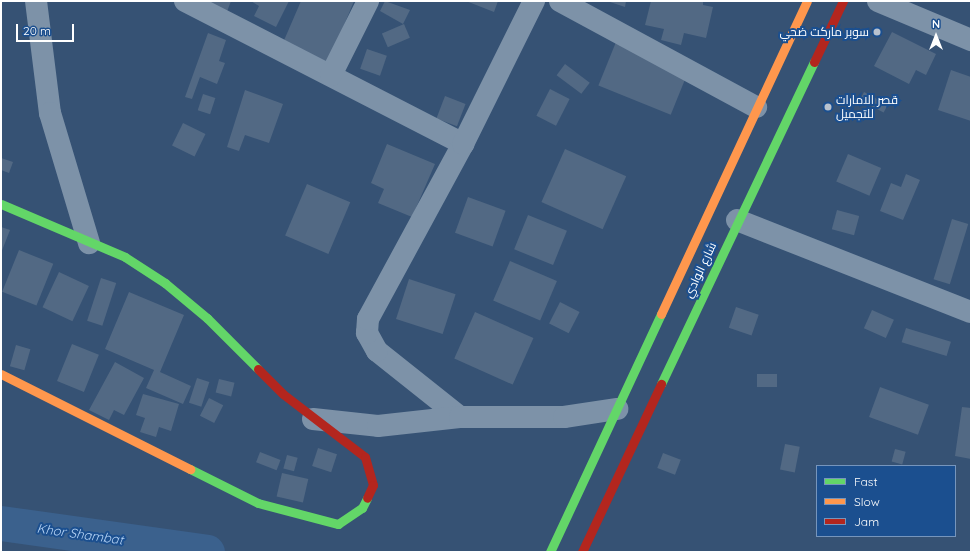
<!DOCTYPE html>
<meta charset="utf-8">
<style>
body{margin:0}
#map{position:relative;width:972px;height:553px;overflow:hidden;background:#365274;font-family:Quicksand,Cairo,sans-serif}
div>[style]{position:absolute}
.river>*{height:35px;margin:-17.5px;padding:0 17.5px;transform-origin:17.5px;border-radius:17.5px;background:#3b618d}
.building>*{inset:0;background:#526984;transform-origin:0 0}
.street>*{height:22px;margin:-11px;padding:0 11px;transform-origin:11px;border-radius:11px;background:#7d92a8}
.fast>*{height:9px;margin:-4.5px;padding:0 4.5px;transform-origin:4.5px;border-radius:4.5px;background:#63d668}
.slow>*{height:9px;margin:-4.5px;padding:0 4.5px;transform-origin:4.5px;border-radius:4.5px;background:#ff974d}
.jam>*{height:9px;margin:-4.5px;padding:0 4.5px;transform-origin:4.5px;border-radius:4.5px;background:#b3261e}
.dots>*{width:11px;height:11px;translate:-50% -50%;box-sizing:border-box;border:2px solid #1b4f8f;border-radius:50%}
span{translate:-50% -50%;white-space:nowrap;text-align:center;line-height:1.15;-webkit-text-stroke:4px #1b4f8f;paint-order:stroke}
.poi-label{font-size:12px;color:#fff}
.right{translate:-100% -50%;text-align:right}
.left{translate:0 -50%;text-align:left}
.street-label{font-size:12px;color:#fff}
.water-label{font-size:13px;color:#b5d3f5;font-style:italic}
.frame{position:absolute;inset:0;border:2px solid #fff;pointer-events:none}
.legend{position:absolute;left:816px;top:465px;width:140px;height:72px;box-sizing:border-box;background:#1b4f8f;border:1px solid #7695bc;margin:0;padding:5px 7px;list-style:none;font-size:12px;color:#fff}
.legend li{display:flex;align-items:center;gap:8px;height:20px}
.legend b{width:20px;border:1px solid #7695bc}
.north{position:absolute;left:916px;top:16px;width:40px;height:40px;-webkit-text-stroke:3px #1b4f8f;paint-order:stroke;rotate:0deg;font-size:11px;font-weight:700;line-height:16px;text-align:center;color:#fff}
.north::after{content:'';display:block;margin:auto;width:14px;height:18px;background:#fff;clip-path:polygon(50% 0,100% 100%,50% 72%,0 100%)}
.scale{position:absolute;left:16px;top:24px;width:58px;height:18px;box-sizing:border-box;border:2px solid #fff;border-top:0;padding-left:5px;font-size:12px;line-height:14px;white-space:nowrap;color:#fff;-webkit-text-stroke:3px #1b4f8f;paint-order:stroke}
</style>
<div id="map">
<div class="river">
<div style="left:1px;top:523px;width:208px;rotate:8deg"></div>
</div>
<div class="building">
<div style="clip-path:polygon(183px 1px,231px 1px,225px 17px)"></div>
<div style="clip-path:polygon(251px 1px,289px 1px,276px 27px,254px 16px,259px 6px)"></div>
<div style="clip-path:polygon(301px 1px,354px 1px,328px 64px,282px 45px)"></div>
<div style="clip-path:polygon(385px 1px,410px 10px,403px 24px,380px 11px)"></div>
<div style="clip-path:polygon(466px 1px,498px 1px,494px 12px)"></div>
<div style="clip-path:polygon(607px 1px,626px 1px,625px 7px)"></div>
<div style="clip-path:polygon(651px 1px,703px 1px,703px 5px,713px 7px,706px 38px,684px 33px,681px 45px,661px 40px,664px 29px,645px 25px)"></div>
<div style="left:404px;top:24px;width:15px;height:24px;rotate:67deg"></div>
<div style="clip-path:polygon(892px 32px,936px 54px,926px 75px,916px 70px,909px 84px,874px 66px)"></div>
<div style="clip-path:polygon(208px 33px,226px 40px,219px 61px,225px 63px,217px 84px,200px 77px,192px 99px,185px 97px)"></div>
<div style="left:616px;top:42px;width:78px;height:47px;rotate:22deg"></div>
<div style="left:367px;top:49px;width:21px;height:21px;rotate:19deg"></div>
<div style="left:565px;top:64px;width:31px;height:14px;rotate:37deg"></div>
<div style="clip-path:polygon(951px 70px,971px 77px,971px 121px,938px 110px)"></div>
<div style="left:550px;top:89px;width:22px;height:30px;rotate:27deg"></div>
<div style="clip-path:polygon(245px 90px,283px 104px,269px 143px,245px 135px,239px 151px,227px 147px)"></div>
<div style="left:864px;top:92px;width:27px;height:9px;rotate:28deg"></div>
<div style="left:203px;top:94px;width:13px;height:17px;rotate:18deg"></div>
<div style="left:445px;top:96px;width:22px;height:24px;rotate:21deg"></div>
<div style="left:183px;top:123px;width:25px;height:25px;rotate:26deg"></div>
<div style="clip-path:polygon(387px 144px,435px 164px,412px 217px,378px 203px,384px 189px,371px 183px)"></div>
<div style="left:565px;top:149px;width:67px;height:58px;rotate:24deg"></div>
<div style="left:848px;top:154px;width:36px;height:30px;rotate:23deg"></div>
<div style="clip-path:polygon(1px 158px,13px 162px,9px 173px,1px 170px)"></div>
<div style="clip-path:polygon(906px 174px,920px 180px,903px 220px,880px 211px,891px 183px,901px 187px)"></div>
<div style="left:307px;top:184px;width:47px;height:56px;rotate:23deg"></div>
<div style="left:468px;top:197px;width:40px;height:38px;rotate:20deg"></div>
<div style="left:837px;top:210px;width:23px;height:20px;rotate:15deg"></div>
<div style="left:528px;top:215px;width:42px;height:37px;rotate:22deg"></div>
<div style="left:952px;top:219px;width:17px;height:63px;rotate:17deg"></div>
<div style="clip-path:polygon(1px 227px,10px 230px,1px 253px)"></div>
<div style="left:19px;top:250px;width:37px;height:45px;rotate:22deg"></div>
<div style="left:510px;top:261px;width:51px;height:43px;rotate:23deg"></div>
<div style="left:59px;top:272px;width:33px;height:39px;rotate:25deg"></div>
<div style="left:101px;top:278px;width:16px;height:45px;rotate:18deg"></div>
<div style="left:409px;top:279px;width:49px;height:42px;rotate:18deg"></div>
<div style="clip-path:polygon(129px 292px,184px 315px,160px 372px,191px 386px,183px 404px,146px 388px,154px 370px,105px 349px)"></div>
<div style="left:560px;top:302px;width:22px;height:24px;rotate:27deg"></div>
<div style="left:736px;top:307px;width:24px;height:22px;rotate:19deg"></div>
<div style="left:872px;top:310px;width:24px;height:20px;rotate:24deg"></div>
<div style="left:475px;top:312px;width:64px;height:51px;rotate:24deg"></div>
<div style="left:906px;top:328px;width:47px;height:15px;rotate:17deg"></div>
<div style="left:72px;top:344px;width:29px;height:40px;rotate:22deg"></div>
<div style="left:16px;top:345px;width:15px;height:22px;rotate:16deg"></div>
<div style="clip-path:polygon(115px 362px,144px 378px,124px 415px,114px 410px,109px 420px,89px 410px)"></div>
<div style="left:777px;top:374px;width:13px;height:20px;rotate:90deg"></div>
<div style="left:197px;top:378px;width:13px;height:26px;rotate:18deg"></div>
<div style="left:219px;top:379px;width:16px;height:14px;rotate:14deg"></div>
<div style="left:880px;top:387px;width:52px;height:32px;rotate:20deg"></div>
<div style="clip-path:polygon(143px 394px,179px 404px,171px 431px,159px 427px,156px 437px,140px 432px,145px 418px,136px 415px)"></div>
<div style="left:209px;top:398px;width:16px;height:20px;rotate:27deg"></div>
<div style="clip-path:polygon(962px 407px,971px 408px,971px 459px,955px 456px)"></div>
<div style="left:785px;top:444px;width:15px;height:26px;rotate:11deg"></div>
<div style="left:318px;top:448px;width:20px;height:19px;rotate:18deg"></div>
<div style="left:895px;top:449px;width:11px;height:13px;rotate:15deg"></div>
<div style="left:260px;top:452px;width:22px;height:11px;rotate:21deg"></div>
<div style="left:663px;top:453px;width:19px;height:16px;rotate:21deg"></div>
<div style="left:287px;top:455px;width:11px;height:14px;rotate:15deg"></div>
<div style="left:282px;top:473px;width:27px;height:24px;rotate:13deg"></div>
</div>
<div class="street">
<div style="left:36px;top:1px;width:113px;rotate:82.9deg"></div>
<div style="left:50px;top:113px;width:136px;rotate:73.3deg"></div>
<div style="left:185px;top:1px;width:313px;rotate:27.2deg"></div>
<div style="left:560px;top:1px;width:223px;rotate:28.4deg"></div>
<div style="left:878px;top:1px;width:101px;rotate:22.8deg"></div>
<div style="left:331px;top:75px;width:83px;rotate:-63.4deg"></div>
<div style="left:737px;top:220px;width:251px;rotate:21.5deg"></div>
<div style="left:460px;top:417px;width:106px;rotate:-141.5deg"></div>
<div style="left:377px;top:351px;width:21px;rotate:-119deg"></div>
<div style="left:367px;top:333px;width:14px;rotate:-86deg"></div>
<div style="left:368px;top:319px;width:199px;rotate:-61.5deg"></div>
<div style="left:463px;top:144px;width:160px;rotate:-63.6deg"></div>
<div style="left:313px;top:419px;width:65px;rotate:6.1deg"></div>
<div style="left:378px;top:426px;width:82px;rotate:-6.3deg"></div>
<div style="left:460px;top:417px;width:104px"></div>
<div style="left:564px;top:417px;width:54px;rotate:-8.6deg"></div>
</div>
<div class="fast">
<div style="left:1px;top:204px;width:135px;rotate:23.1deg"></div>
<div style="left:125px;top:257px;width:48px;rotate:33deg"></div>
<div style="left:165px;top:283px;width:55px;rotate:39.8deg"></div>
<div style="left:207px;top:318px;width:72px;rotate:45deg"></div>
<div style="left:661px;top:384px;width:357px;rotate:-64.6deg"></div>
<div style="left:190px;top:469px;width:76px;rotate:26.6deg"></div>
<div style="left:258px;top:503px;width:83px;rotate:14.7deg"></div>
<div style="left:338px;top:524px;width:29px;rotate:-34deg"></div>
<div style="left:362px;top:508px;width:11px;rotate:-63deg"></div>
<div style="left:550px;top:552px;width:263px;rotate:-65deg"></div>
</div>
<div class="slow">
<div style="left:661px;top:314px;width:345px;rotate:-65deg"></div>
<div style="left:1px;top:374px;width:212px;rotate:26.7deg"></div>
</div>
<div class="jam">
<div style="left:814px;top:62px;width:68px;rotate:-64.6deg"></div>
<div style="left:258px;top:369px;width:35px;rotate:45deg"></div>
<div style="left:283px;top:394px;width:103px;rotate:37.5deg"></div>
<div style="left:365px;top:457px;width:29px;rotate:74deg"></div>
<div style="left:373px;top:485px;width:14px;rotate:115deg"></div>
<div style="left:582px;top:552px;width:186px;rotate:-64.8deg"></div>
</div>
<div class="dots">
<div style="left:877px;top:32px;background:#b9c2ce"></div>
<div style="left:828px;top:107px;background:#b9c2ce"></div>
</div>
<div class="poi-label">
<span class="right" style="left:869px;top:32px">سوبر ماركت ضحي</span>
<span class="left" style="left:836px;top:107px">قصر الامارات<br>للتجميل</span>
</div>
<div class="street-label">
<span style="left:700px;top:270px;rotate:-65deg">شارع الوادي</span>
</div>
<div class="water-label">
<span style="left:80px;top:534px;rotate:8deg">Khor Shambat</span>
</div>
<div class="frame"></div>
<ul class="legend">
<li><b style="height:5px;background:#63d668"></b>Fast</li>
<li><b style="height:5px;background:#ff974d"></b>Slow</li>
<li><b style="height:5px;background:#b3261e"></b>Jam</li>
</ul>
<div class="north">N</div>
<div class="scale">20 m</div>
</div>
